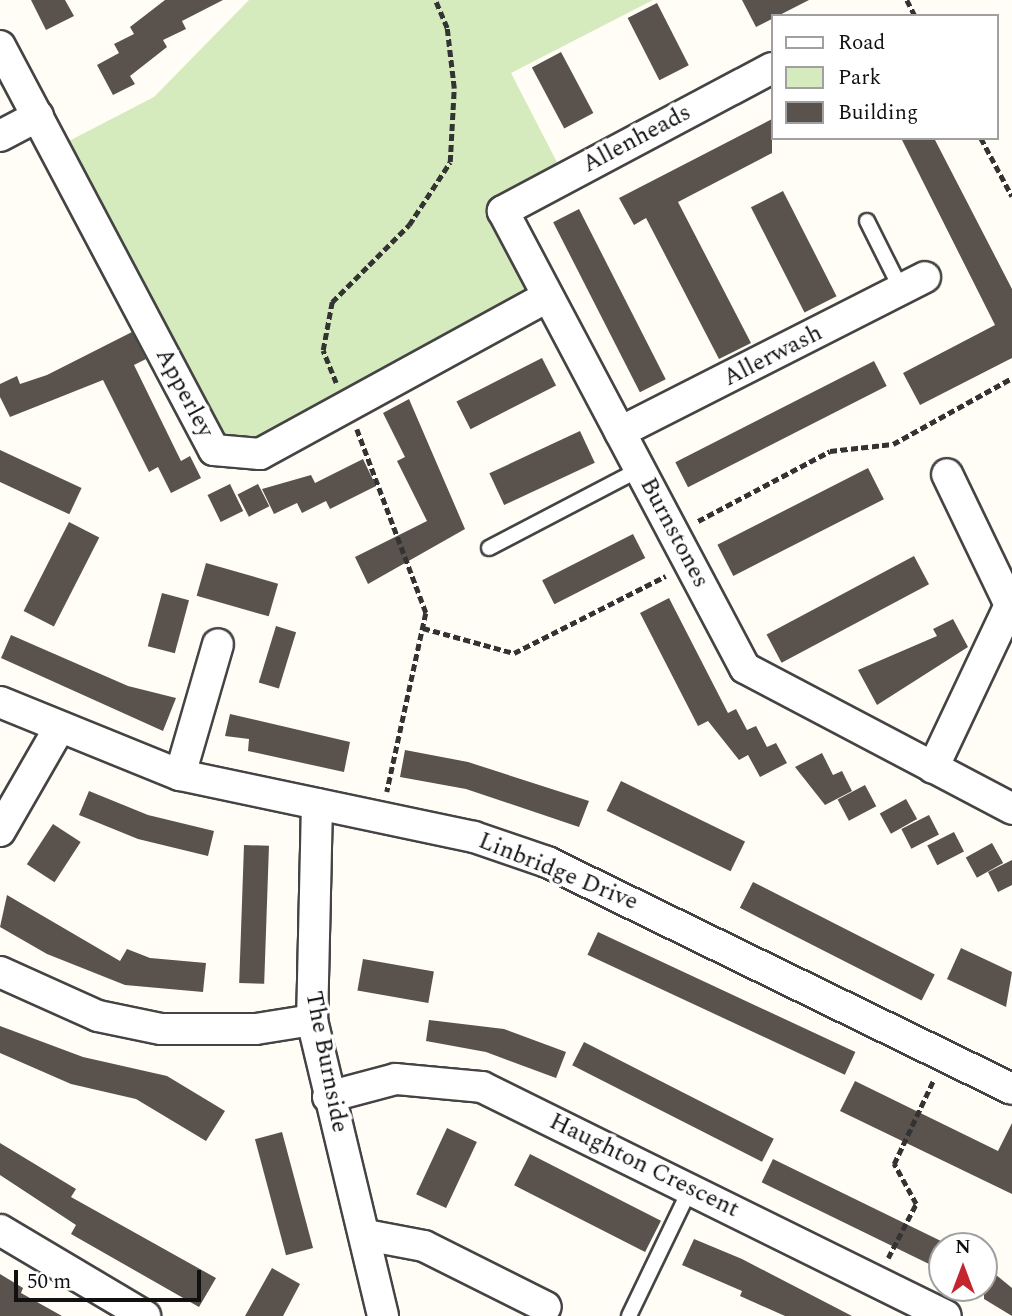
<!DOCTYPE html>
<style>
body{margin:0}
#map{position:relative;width:1012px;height:1316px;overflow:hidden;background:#fffdf5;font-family:Spectral,serif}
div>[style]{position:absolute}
.green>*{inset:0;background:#d5ebbd}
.building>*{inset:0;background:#5a524d;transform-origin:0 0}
.path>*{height:4.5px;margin-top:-2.25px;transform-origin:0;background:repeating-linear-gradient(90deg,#333 0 7px,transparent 0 10.5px)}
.roads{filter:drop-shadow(2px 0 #444) drop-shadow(-2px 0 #444) drop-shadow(0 2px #444) drop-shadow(0 -2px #444)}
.service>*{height:14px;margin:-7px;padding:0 7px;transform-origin:7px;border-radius:7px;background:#fff}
.minor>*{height:30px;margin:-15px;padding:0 15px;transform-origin:15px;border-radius:15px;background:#fff}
span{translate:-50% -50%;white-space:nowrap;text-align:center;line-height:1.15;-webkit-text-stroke:7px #fff;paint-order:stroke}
.street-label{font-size:24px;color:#111}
.legend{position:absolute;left:771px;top:14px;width:228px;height:126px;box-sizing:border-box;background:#fff;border:2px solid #a0a0a0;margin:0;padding:9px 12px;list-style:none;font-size:21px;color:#111}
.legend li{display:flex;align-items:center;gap:14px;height:35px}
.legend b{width:35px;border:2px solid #a0a0a0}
.north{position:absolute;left:928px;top:1232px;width:70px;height:70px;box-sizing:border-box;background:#fff;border:2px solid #a0a0a0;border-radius:50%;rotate:0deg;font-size:19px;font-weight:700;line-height:28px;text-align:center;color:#111}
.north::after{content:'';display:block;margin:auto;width:24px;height:32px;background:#c4262e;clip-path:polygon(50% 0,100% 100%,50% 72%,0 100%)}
.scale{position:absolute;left:14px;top:1270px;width:187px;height:32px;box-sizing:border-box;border:4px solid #111;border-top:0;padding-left:9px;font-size:21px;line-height:24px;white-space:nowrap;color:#111;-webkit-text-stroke:5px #fff;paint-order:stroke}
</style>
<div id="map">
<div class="green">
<div style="clip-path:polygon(249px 0,653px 0,511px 73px,561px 170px,490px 206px,528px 289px,511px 305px,260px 444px,221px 439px,67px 142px,154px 97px)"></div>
</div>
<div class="building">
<div style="clip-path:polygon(31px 0,65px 0,74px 16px,46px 30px)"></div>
<div style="clip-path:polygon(165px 0,223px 0,182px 21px,186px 29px,163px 40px,167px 47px,130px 76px,135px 84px,113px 95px,97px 65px,119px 53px,114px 44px,134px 34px,130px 27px)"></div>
<div style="clip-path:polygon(742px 0,809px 0,756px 27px)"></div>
<div style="left:657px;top:3px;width:70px;height:33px;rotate:63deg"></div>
<div style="left:561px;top:52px;width:69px;height:33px;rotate:62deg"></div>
<div style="clip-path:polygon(772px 119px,772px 153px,678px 202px,751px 343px,719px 359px,646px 218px,634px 225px,619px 198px)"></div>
<div style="clip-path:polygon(901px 138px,934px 138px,1012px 289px,1012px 358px,920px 405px,903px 373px,995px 325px)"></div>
<div style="left:783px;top:191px;width:118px;height:36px;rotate:63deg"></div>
<div style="left:579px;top:209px;width:191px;height:29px;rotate:63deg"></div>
<div style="clip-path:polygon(132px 332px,146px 359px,134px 365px,181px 461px,190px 456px,201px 478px,171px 493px,158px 467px,149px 472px,103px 380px,10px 417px,0 397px,0 384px,17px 376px,20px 384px,47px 375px)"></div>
<div style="left:542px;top:358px;width:31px;height:96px;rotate:63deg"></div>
<div style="left:874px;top:361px;width:28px;height:223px;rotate:63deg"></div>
<div style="clip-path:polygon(409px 399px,465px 529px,368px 584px,355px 557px,427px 521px,397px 461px,405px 457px,383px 413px)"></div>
<div style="left:580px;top:431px;width:35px;height:100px;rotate:65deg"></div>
<div style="left:0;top:450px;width:90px;height:29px;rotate:25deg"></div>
<div style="clip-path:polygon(363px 459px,376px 486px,330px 509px,326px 501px,302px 513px,297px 503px,274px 514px,262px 489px,311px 475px,315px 483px)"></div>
<div style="left:868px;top:468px;width:35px;height:169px;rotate:63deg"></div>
<div style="left:230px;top:484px;width:30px;height:25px;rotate:64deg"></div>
<div style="left:258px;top:484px;width:25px;height:23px;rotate:63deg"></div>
<div style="left:69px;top:522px;width:34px;height:100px;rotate:27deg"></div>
<div style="left:633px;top:534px;width:27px;height:102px;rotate:63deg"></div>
<div style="left:914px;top:556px;width:32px;height:167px;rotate:62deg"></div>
<div style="left:206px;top:563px;width:75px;height:34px;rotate:16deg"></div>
<div style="left:162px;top:593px;width:28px;height:55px;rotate:15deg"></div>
<div style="clip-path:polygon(669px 598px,728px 713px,736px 709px,747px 730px,756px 726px,767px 747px,776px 743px,787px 763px,760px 777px,748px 755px,739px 760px,708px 721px,698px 726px,640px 613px)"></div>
<div style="clip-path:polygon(953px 619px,968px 647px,877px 705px,858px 670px,937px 636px,933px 629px)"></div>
<div style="left:276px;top:626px;width:21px;height:59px;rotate:17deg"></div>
<div style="clip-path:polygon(11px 635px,128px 686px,176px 698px,163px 731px,1px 658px)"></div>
<div style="clip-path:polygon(230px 714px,350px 742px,344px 772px,248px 751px,249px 739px,225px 736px)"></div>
<div style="clip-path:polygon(405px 750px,468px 762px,589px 801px,579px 827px,466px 789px,400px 777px)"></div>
<div style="clip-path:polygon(822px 753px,833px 775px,842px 771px,852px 791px,825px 805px,795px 767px)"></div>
<div style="left:621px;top:781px;width:138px;height:33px;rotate:26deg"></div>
<div style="left:865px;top:785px;width:24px;height:31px;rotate:62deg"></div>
<div style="clip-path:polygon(89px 791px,148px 815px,214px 831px,208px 856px,138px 839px,79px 815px)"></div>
<div style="left:906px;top:799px;width:23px;height:30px;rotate:61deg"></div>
<div style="left:929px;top:815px;width:22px;height:31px;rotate:63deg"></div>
<div style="left:53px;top:824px;width:33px;height:48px;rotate:33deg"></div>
<div style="left:954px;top:832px;width:22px;height:30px;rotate:63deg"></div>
<div style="left:992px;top:843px;width:23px;height:30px;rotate:61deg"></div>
<div style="left:244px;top:845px;width:25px;height:138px;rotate:2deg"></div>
<div style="clip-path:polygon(1012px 860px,1012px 885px,998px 892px,988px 872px)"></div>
<div style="left:753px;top:882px;width:204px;height:29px;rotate:27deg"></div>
<div style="clip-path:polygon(7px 895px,120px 961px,127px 949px,150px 958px,206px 963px,203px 992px,125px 985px,47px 954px,0 927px)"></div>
<div style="left:598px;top:932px;width:284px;height:25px;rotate:25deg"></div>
<div style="clip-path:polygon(961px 948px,1012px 972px,1006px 1007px,947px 979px)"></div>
<div style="left:363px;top:959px;width:72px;height:32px;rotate:10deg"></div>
<div style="clip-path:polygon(429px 1020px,504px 1029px,566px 1052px,556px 1078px,486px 1052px,426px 1041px)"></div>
<div style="clip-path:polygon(0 1026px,83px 1057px,167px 1076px,225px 1111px,206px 1141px,136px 1099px,71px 1084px,0 1053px)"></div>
<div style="left:584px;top:1042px;width:213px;height:26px;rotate:27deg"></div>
<div style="clip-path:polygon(855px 1081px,998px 1151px,1012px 1123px,1012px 1194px,840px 1111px)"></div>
<div style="left:447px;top:1128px;width:33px;height:73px;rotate:25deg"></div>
<div style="left:282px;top:1132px;width:120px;height:28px;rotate:75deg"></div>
<div style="clip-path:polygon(0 1143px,76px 1189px,71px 1197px,216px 1278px,199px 1307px,71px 1234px,76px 1225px,0 1175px)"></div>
<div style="left:530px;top:1154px;width:147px;height:35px;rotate:27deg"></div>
<div style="left:773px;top:1159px;width:188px;height:26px;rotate:26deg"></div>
<div style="clip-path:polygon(694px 1239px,742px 1259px,852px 1316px,785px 1316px,740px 1296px,742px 1291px,682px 1265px)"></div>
<div style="clip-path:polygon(984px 1265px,1012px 1288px,1012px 1316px,984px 1299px)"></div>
<div style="clip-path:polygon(272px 1268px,300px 1284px,283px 1316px,245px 1316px)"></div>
<div style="clip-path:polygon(0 1274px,23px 1288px,21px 1293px,62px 1316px,0 1316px)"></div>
</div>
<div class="path">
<div style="left:907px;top:0;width:18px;rotate:63deg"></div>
<div style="left:981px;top:138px;width:66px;rotate:61.9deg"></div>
<div style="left:336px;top:383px;width:35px;rotate:-112deg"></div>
<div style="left:323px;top:350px;width:49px;rotate:-79.4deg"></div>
<div style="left:332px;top:302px;width:109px;rotate:-45deg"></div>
<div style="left:409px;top:225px;width:75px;rotate:-56.9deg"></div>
<div style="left:450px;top:162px;width:74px;rotate:-86.9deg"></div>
<div style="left:454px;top:88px;width:60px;rotate:-96.7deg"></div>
<div style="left:447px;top:28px;width:30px;rotate:-113deg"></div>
<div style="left:357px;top:429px;width:197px;rotate:69.4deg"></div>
<div style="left:426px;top:613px;width:183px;rotate:102.3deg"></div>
<div style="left:698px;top:521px;width:149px;rotate:-27.9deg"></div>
<div style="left:830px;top:451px;width:63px;rotate:-6.3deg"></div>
<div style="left:893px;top:444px;width:136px;rotate:-29deg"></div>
<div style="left:423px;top:628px;width:94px;rotate:15.4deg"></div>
<div style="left:514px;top:653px;width:170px;rotate:-26.9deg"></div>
<div style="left:888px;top:1258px;width:61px;rotate:-62.6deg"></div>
<div style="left:916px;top:1204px;width:46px;rotate:-118.8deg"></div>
<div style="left:894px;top:1164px;width:94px;rotate:-64.8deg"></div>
</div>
<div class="roads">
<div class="service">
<div style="left:867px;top:221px;width:78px;rotate:63.4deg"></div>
<div style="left:489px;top:548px;width:170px;rotate:-27.6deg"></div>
<div style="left:629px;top:1316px;width:141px;rotate:-64.3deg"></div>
</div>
<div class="minor">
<div style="left:0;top:46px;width:457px;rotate:62.1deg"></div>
<div style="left:214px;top:450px;width:46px;rotate:5deg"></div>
<div style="left:260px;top:454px;width:328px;rotate:-28.7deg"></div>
<div style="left:772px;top:68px;width:305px;rotate:152deg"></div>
<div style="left:503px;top:211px;width:517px;rotate:62.1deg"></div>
<div style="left:745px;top:668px;width:302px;rotate:27.8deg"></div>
<div style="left:0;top:136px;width:43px;rotate:-27.8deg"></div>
<div style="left:620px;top:432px;width:342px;rotate:-26.9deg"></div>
<div style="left:0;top:702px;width:194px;rotate:22.1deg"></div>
<div style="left:180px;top:775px;width:300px;rotate:11.9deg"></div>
<div style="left:474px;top:837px;width:77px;rotate:18.9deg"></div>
<div style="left:547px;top:862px;width:517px;rotate:26.02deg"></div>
<div style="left:933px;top:768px;width:180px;rotate:-64.7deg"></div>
<div style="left:1010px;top:605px;width:145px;rotate:-115.7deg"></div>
<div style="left:180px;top:775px;width:136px;rotate:-73.8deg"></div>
<div style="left:317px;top:804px;width:216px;rotate:91.3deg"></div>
<div style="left:312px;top:1020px;width:304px;rotate:76.5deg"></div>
<div style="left:0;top:831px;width:116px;rotate:-60.1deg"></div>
<div style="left:0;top:972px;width:107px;rotate:24.2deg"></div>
<div style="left:98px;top:1016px;width:64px;rotate:11.7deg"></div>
<div style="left:161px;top:1029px;width:95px"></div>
<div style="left:256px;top:1029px;width:57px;rotate:-9.1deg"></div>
<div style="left:328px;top:1097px;width:70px;rotate:-14.8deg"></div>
<div style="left:396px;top:1079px;width:86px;rotate:5.3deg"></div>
<div style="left:482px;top:1087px;width:517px;rotate:26.27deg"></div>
<div style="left:0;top:1230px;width:169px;rotate:30.7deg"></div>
<div style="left:366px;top:1235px;width:59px;rotate:10.7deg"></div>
<div style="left:424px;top:1246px;width:136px;rotate:26.6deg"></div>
</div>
</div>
<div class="street-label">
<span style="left:637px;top:139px;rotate:-28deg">Allenheads</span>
<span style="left:773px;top:356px;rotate:-27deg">Allerwash</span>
<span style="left:184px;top:393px;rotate:62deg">Apperley</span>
<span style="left:674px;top:533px;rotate:62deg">Burnstones</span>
<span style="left:558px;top:872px;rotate:22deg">Linbridge Drive</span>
<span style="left:326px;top:1062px;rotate:79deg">The Burnside</span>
<span style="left:644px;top:1166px;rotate:26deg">Haughton Crescent</span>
</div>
<ul class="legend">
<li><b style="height:9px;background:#fff"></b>Road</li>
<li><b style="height:19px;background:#d5ebbd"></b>Park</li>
<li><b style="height:19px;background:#5a524d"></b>Building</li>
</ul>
<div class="north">N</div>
<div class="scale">50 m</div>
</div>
